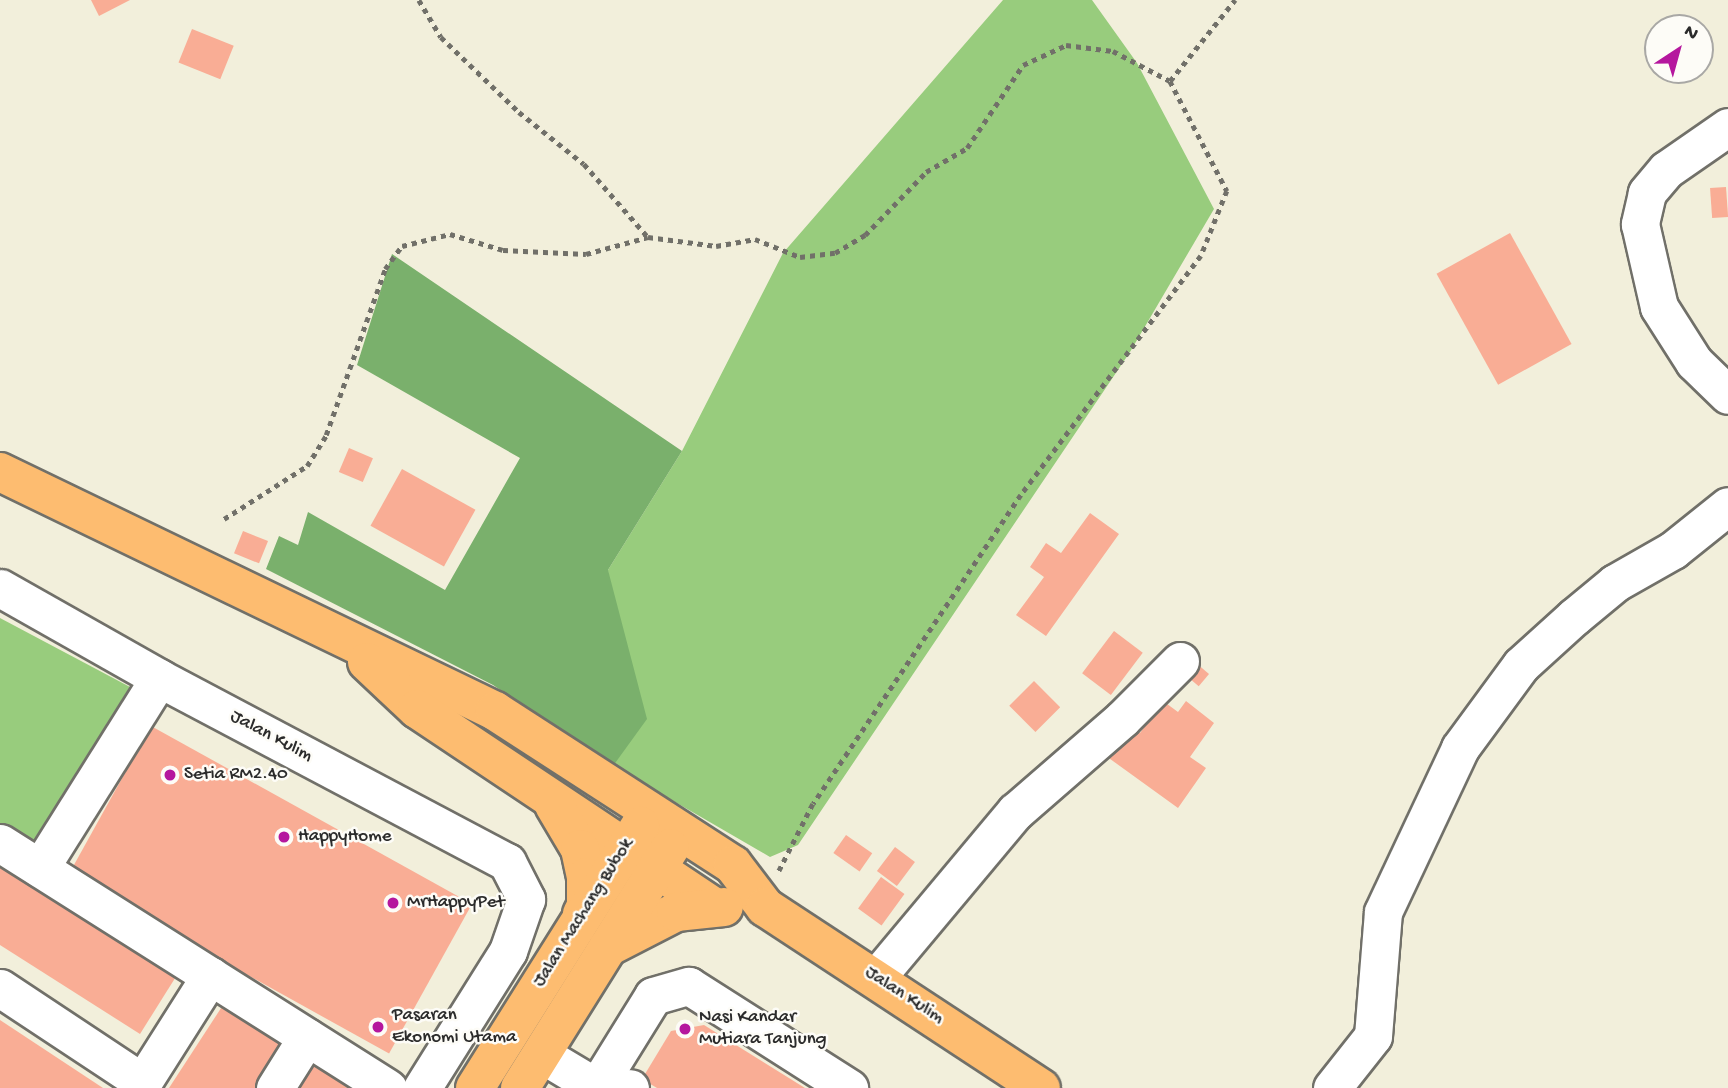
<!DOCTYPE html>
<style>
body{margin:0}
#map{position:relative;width:1728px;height:1088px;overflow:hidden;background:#f2efdb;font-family:"Gochi Hand",sans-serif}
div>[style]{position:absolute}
.green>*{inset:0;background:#98cc7d}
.forest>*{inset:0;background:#7ab06c}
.building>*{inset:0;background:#f9ad95;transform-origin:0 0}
.path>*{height:4.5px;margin-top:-2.25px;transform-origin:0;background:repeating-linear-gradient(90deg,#717069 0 5px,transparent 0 10px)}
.roads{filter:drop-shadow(2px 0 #717069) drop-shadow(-2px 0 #717069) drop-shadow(0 2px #717069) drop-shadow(0 -2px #717069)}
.minor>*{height:37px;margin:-18.5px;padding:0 18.5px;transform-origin:18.5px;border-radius:18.5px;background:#fff}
.major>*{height:38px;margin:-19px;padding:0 19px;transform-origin:19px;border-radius:19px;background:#fdbc70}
.dots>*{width:19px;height:19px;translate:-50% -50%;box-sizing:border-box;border:4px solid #fdfcf7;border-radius:50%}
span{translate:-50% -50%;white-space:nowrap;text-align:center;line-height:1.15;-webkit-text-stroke:5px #fdfcf7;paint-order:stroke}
.street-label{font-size:19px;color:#2b2b2b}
.poi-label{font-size:19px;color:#2b2b2b}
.left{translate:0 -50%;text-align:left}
.north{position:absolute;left:1644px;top:14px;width:70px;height:70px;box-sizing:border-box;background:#fdfcf7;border:2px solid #a9a8a5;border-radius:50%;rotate:36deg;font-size:19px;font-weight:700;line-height:28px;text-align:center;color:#2b2b2b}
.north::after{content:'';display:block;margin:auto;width:24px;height:32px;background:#b5179e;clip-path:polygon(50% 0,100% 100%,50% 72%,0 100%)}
</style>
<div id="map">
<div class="green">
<div style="clip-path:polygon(1003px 0,1092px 0,1137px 63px,1214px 209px,1130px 352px,798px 845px,770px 857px,613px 766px,608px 570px,682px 451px,783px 253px)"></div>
<div style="clip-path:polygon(0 618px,130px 687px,31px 847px,0 827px)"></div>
</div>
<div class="forest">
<div style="clip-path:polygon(392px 254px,682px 451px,608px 570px,647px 719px,613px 766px,493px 685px,266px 569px,279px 536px,298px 545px,308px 512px,445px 590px,520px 458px,357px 365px)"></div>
</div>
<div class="building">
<div style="clip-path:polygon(91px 0,130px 0,99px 16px)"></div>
<div style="left:192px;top:29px;width:45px;height:36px;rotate:22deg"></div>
<div style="left:1726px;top:187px;width:30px;height:16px;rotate:86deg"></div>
<div style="left:1510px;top:233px;width:127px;height:84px;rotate:61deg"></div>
<div style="left:349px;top:448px;width:26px;height:26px;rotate:23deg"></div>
<div style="left:402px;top:469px;width:84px;height:65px;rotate:29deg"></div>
<div style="clip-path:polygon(1090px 513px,1119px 534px,1046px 636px,1016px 615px,1044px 577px,1030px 567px,1046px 543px,1061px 553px)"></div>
<div style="left:243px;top:531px;width:27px;height:24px;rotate:22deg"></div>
<div style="left:1114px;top:631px;width:36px;height:53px;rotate:37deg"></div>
<div style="left:1196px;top:663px;width:17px;height:16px;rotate:40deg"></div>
<div style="left:1034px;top:681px;width:37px;height:35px;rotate:45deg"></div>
<div style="clip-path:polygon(1163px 701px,1178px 712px,1186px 701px,1214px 723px,1190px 757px,1206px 768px,1178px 808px,1106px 756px,1128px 725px,1140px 733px)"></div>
<div style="left:151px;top:726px;width:367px;height:171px;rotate:29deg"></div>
<div style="left:846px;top:835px;width:32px;height:22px;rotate:35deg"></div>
<div style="left:895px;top:847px;width:25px;height:30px;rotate:37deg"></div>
<div style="clip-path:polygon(0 863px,177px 975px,140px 1034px,0 945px)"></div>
<div style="left:881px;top:877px;width:29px;height:39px;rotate:36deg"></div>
<div style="clip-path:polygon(225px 1002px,289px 1043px,259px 1088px,169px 1088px)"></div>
<div style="clip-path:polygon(0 1020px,103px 1088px,0 1088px)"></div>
<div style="clip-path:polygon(704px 1025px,805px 1088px,657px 1088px,642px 1079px,671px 1031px)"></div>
<div style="clip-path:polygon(315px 1056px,365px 1088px,294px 1088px)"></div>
</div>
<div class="path">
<div style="left:419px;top:0;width:43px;rotate:59.3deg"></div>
<div style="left:441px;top:37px;width:108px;rotate:43.9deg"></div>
<div style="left:519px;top:112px;width:83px;rotate:38.7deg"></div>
<div style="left:584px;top:164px;width:97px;rotate:48.8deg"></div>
<div style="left:1170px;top:81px;width:104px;rotate:-51.3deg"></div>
<div style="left:224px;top:519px;width:98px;rotate:-32.6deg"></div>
<div style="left:307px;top:466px;width:36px;rotate:-58deg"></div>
<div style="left:326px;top:435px;width:176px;rotate:-70.4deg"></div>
<div style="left:385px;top:269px;width:29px;rotate:-54deg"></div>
<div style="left:402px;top:246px;width:49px;rotate:-14deg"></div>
<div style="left:450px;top:234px;width:55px;rotate:16.8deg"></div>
<div style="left:503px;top:250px;width:83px;rotate:2.8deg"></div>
<div style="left:586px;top:254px;width:64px;rotate:-15.3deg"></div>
<div style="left:648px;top:237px;width:69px;rotate:7.5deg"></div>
<div style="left:716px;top:246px;width:40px;rotate:-10deg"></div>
<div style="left:755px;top:239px;width:48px;rotate:21.8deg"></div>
<div style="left:800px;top:257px;width:35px;rotate:-7deg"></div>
<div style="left:835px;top:253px;width:35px;rotate:-31deg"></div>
<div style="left:865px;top:235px;width:88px;rotate:-45.9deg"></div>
<div style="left:926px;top:172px;width:48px;rotate:-30.3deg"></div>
<div style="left:967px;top:148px;width:100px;rotate:-56deg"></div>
<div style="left:1023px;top:65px;width:47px;rotate:-24.9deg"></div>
<div style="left:1066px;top:45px;width:47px;rotate:7.3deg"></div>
<div style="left:1113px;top:51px;width:64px;rotate:27.8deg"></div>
<div style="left:1170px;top:81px;width:124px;rotate:62.6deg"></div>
<div style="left:1227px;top:191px;width:70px;rotate:111.8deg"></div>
<div style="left:1201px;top:256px;width:299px;rotate:127deg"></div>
<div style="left:1021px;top:495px;width:372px;rotate:123.9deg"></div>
<div style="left:813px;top:804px;width:75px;rotate:116.9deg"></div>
</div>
<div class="roads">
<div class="minor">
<div style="left:1728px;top:127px;width:75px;rotate:145.3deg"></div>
<div style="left:1666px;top:170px;width:30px;rotate:130deg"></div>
<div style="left:1647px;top:193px;width:32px;rotate:103deg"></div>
<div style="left:1640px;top:224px;width:85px;rotate:77.1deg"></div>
<div style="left:1659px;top:307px;width:65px;rotate:57.5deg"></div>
<div style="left:1694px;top:362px;width:47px;rotate:44.1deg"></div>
<div style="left:0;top:588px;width:183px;rotate:29.5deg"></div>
<div style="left:159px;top:678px;width:394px;rotate:27.9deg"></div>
<div style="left:507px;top:862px;width:42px;rotate:62.8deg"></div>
<div style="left:526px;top:899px;width:55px;rotate:109.1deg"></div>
<div style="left:508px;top:951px;width:162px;rotate:122.1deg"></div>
<div style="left:0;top:843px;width:459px;rotate:32.3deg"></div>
<div style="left:40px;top:868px;width:224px;rotate:-57.9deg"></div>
<div style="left:876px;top:978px;width:217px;rotate:-50.1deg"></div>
<div style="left:1015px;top:812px;width:142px;rotate:-41deg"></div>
<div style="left:1122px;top:719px;width:82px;rotate:-45deg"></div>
<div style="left:0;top:988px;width:170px;rotate:33.5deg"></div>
<div style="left:541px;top:1054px;width:64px;rotate:31deg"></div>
<div style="left:596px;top:1087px;width:34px;rotate:2deg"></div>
<div style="left:139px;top:1088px;width:133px;rotate:-57.6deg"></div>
<div style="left:275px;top:1088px;width:60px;rotate:-57.9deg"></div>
<div style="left:596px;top:1088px;width:108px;rotate:-58.2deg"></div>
<div style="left:653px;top:996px;width:37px;rotate:-16deg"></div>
<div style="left:689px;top:986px;width:190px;rotate:32.5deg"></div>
<div style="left:1332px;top:1088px;width:66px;rotate:-51.7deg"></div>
<div style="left:1373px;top:1036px;width:124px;rotate:-85.4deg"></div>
<div style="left:1383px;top:912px;width:181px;rotate:-64.8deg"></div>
<div style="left:1460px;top:748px;width:103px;rotate:-53.7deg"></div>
<div style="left:1521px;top:665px;width:72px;rotate:-42.2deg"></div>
<div style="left:1574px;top:617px;width:53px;rotate:-39.7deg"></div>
<div style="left:1615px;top:583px;width:67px;rotate:-29.6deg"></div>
<div style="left:1673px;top:550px;width:70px;rotate:-38.7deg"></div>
</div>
<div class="major">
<div style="left:0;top:472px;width:550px;rotate:25.77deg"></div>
<div style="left:495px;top:711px;width:283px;rotate:32.9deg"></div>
<div style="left:733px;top:865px;width:53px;rotate:52.7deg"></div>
<div style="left:765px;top:907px;width:330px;rotate:33.3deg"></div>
<div style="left:367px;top:662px;width:69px;rotate:43.2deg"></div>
<div style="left:417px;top:709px;width:357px;rotate:33.7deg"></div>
<div style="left:554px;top:805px;width:51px;rotate:59.4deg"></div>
<div style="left:580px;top:849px;width:29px;rotate:78deg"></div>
<div style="left:586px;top:877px;width:29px;rotate:90deg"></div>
<div style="left:586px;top:906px;width:9px;rotate:117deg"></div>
<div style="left:608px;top:947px;width:76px;rotate:-27.2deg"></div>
<div style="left:676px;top:912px;width:48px;rotate:-5.9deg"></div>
<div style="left:475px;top:1088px;width:310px;rotate:-57.8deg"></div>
<div style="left:520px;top:1088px;width:283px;rotate:-58deg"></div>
</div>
</div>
<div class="dots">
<div style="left:170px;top:775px;background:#b5179e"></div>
<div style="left:284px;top:837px;background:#b5179e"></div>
<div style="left:393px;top:903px;background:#b5179e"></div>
<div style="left:378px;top:1027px;background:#b5179e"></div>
<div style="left:685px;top:1029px;background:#b5179e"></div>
</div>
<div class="street-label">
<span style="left:271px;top:737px;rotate:28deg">Jalan Kulim</span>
<span style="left:584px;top:913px;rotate:-58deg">Jalan Machang Bubok</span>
<span style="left:904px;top:996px;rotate:33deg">Jalan Kulim</span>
</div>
<div class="poi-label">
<span class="left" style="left:184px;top:775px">Setia RM2.40</span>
<span class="left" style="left:298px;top:837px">HappyHome</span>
<span class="left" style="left:407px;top:903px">MrHappyPet</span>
<span class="left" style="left:392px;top:1027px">Pasaran<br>Ekonomi Utama</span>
<span class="left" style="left:699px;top:1029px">Nasi Kandar<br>Mutiara Tanjung</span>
</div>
<div class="north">N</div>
</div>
